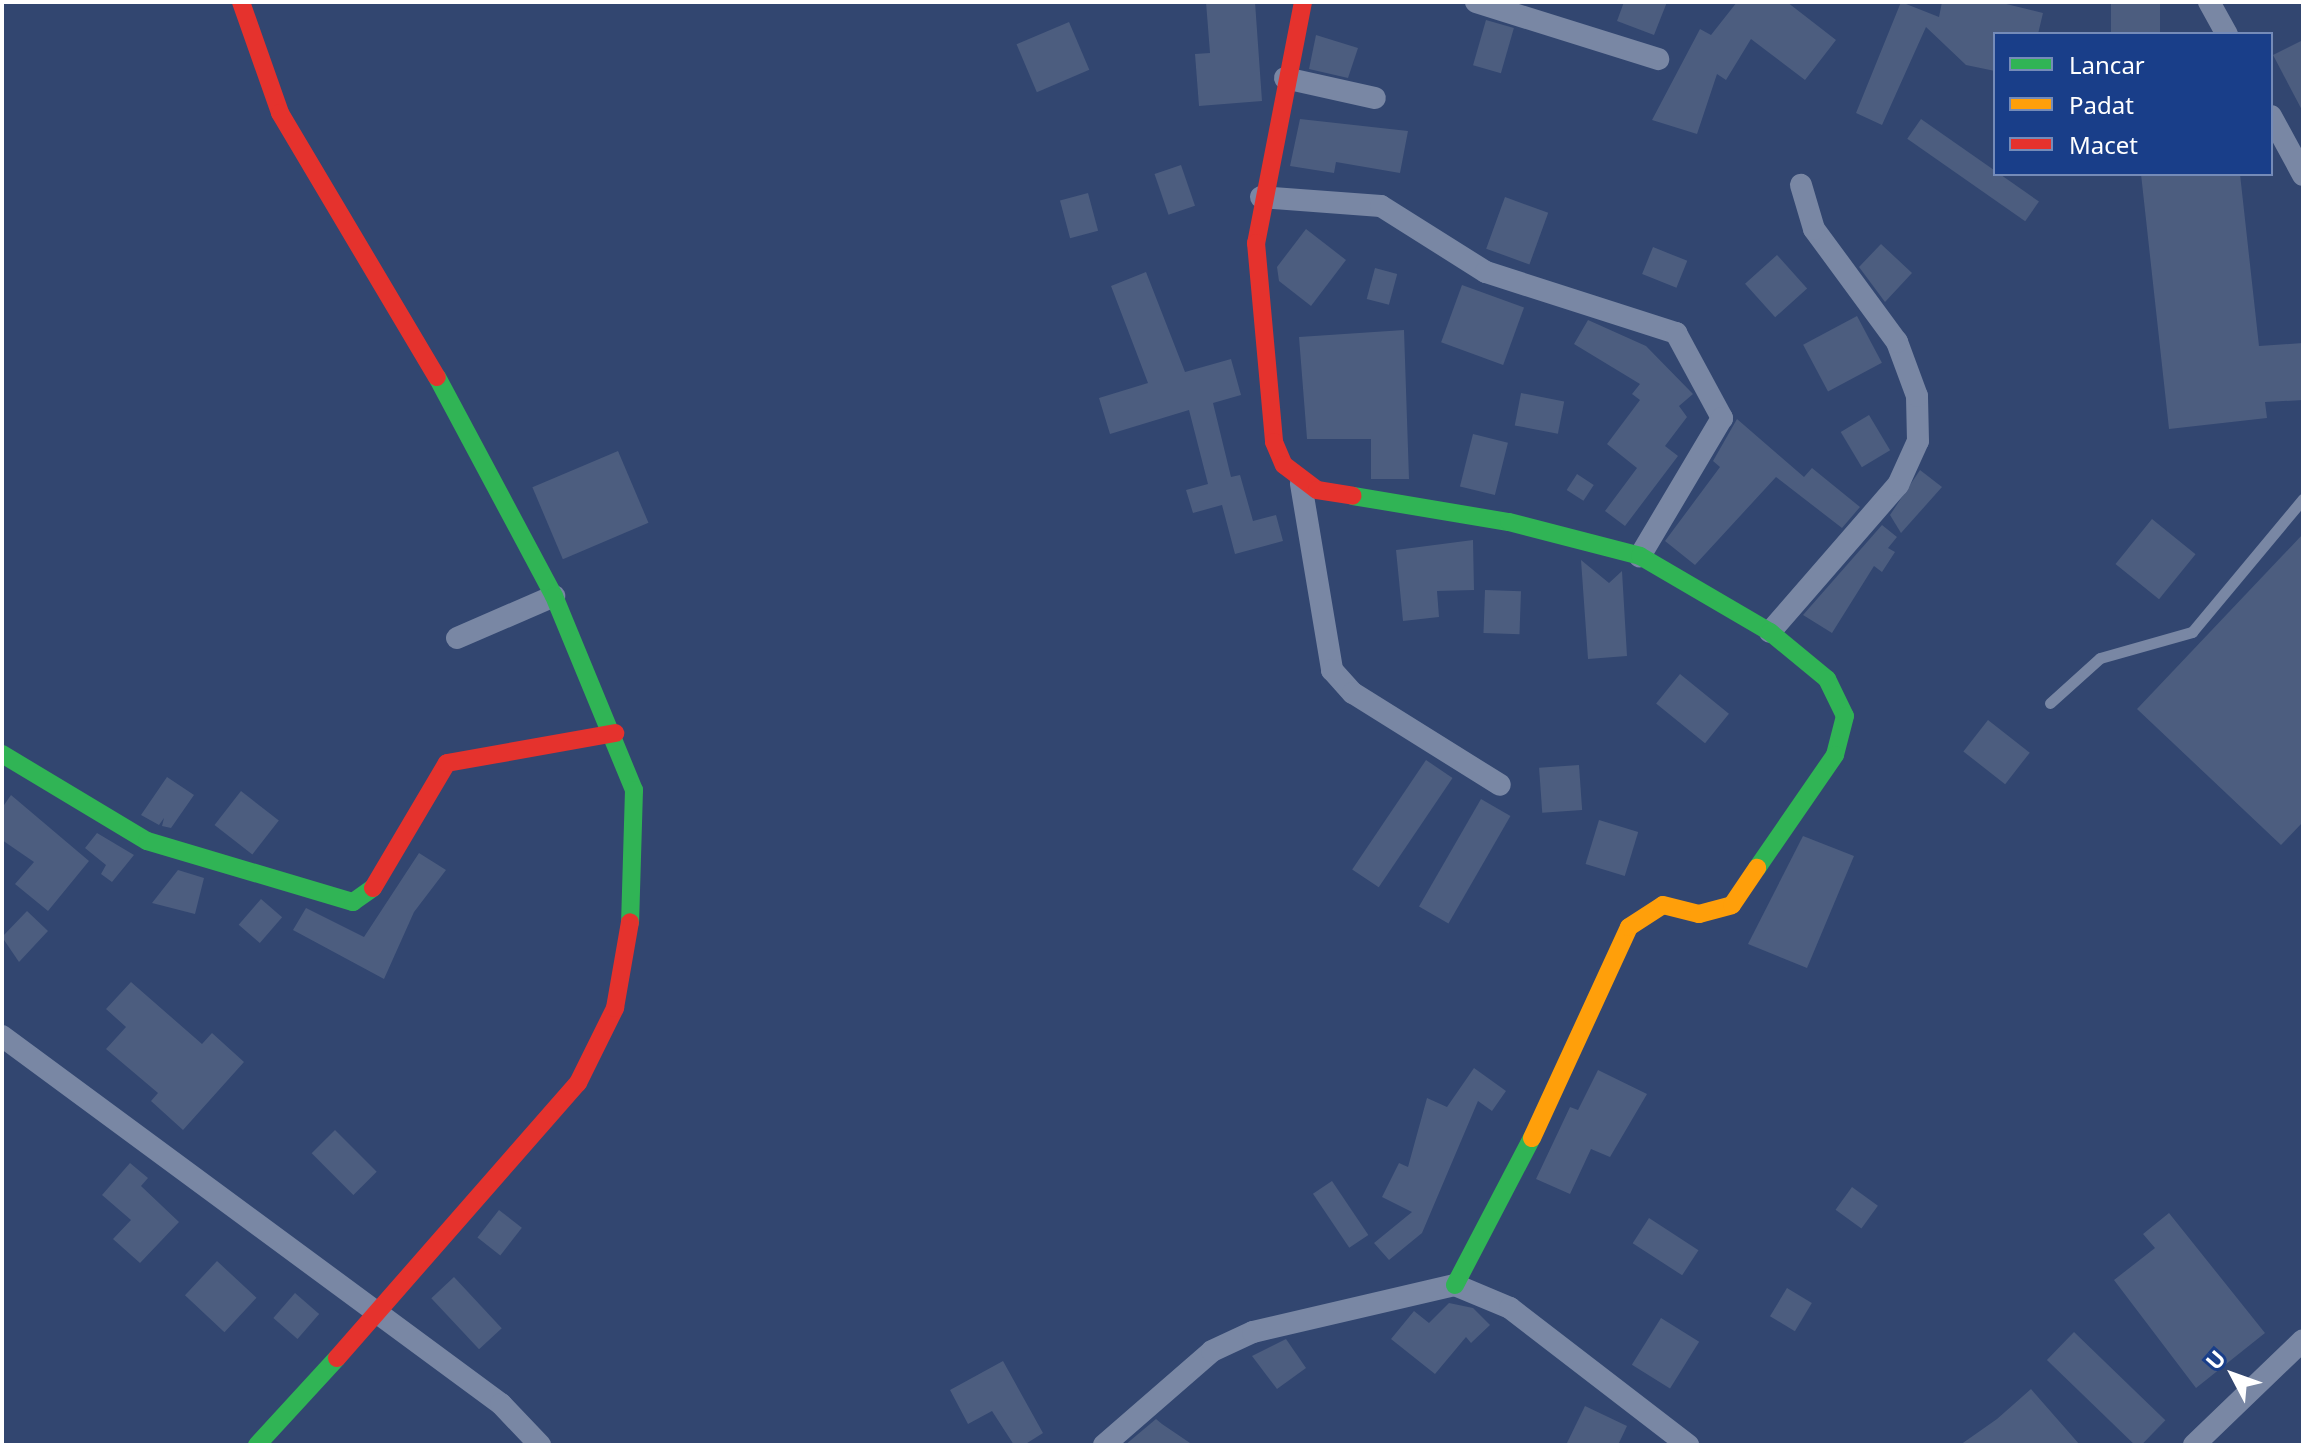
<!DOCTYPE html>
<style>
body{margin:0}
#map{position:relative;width:2305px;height:1447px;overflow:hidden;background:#324670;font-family:"Noto Sans",sans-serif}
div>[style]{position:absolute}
.building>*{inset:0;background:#4c5d7f;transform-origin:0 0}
.lane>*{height:11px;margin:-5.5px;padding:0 5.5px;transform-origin:5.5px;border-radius:5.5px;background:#7987a4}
.street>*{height:22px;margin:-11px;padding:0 11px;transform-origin:11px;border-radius:11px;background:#7987a4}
.fast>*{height:18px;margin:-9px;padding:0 9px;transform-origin:9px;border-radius:9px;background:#30b455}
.slow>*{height:18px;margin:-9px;padding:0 9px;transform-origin:9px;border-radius:9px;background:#ff9f0a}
.jam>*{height:18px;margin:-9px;padding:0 9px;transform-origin:9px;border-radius:9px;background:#e5322d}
span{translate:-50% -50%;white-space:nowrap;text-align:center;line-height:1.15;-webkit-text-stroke:8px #193e89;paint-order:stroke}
.frame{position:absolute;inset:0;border:4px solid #fff;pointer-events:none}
.legend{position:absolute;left:1993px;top:32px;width:280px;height:144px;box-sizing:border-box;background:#193e89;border:2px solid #758bb8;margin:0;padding:10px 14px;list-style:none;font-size:24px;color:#fff}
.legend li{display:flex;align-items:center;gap:16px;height:40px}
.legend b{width:40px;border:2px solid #758bb8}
.north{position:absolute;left:2193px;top:1335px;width:80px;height:80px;-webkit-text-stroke:6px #193e89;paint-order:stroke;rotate:311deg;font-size:22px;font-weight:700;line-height:32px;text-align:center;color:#fff}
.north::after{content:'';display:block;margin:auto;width:28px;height:36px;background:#fff;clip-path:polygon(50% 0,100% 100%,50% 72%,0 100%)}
</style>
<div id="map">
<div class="building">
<div style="clip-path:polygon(1206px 2px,1255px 2px,1262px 101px,1199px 106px,1195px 54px,1210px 53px)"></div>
<div style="clip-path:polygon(1624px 2px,1667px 2px,1654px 35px,1617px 21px)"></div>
<div style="clip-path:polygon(1737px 2px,1787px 2px,1836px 40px,1805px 80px,1751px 39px,1726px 80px,1717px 74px,1697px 134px,1652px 120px,1700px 29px,1711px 35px)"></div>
<div style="clip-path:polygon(1901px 2px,1939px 17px,1942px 2px,1998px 2px,2043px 13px,2038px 34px,1995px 34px,1995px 71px,1966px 65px,1926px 27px,1882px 125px,1856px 113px)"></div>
<div style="left:2111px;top:2px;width:49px;height:32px"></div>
<div style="left:1486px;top:20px;width:29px;height:47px;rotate:16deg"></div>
<div style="left:1069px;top:22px;width:52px;height:57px;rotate:67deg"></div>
<div style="clip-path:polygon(1316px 35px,1358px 48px,1348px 78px,1309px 69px)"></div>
<div style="clip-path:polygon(2303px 40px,2303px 112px,2273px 55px)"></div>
<div style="clip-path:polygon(1300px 119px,1408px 131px,1400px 173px,1336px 162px,1334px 173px,1290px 166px)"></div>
<div style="left:1921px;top:119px;width:144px;height:24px;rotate:35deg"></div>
<div style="left:1181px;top:165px;width:43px;height:28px;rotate:71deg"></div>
<div style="clip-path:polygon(2141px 174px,2240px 174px,2259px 346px,2303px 343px,2303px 400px,2265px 402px,2267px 418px,2169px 429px)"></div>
<div style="left:1088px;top:193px;width:39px;height:29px;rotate:75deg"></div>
<div style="left:1505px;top:197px;width:46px;height:55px;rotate:20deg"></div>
<div style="clip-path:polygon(1306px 229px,1346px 260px,1311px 306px,1279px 281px,1277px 267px)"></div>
<div style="clip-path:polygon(1881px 244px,1912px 273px,1885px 302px,1859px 267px)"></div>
<div style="left:1653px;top:247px;width:37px;height:29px;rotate:22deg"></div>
<div style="left:1777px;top:255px;width:45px;height:43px;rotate:48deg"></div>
<div style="left:1375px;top:268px;width:23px;height:32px;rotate:15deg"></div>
<div style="clip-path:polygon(1146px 272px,1185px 372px,1231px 359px,1241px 395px,1213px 403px,1231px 477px,1240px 475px,1253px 521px,1276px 515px,1283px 541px,1235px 554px,1222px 505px,1193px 513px,1186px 490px,1208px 484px,1189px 410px,1110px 434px,1099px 398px,1148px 383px,1111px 286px)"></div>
<div style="left:1462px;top:285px;width:66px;height:61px;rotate:20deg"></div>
<div style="left:1857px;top:316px;width:53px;height:61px;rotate:62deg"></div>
<div style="clip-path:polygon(1588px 320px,1646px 346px,1693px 394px,1679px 406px,1687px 417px,1665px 446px,1678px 456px,1625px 526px,1605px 511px,1637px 468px,1607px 444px,1640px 400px,1632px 394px,1640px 384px,1574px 344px)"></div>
<div style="clip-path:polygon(1404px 330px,1409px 479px,1371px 479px,1371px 439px,1307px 439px,1299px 337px)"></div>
<div style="left:1521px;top:393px;width:44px;height:33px;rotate:11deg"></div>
<div style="left:1869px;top:415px;width:41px;height:33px;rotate:59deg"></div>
<div style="clip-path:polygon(1737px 419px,1804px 477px,1812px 468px,1860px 507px,1842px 528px,1776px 477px,1695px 565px,1665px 541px,1720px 467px,1713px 461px)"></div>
<div style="left:1473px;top:434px;width:36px;height:54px;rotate:14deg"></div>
<div style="left:618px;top:451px;width:78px;height:93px;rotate:67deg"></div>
<div style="clip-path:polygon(1920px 470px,1942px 487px,1901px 533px,1890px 515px)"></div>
<div style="left:1577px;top:474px;width:20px;height:19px;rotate:33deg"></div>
<div style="left:2152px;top:519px;width:56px;height:58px;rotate:39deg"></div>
<div style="clip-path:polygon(1882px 525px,1897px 537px,1888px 548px,1895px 552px,1882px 572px,1874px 566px,1832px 633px,1803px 615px)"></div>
<div style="clip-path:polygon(2303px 534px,2303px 822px,2281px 845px,2137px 709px)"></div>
<div style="clip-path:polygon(1473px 540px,1474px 590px,1437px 591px,1439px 617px,1403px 621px,1396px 550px)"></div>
<div style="clip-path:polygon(1581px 560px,1609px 583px,1622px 571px,1627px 656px,1588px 659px)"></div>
<div style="left:1485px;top:590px;width:36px;height:43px;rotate:2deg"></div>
<div style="left:1680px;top:674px;width:63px;height:38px;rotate:39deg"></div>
<div style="left:1988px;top:720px;width:53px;height:40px;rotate:38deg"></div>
<div style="left:1426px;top:760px;width:32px;height:132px;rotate:34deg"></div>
<div style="left:1579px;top:765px;width:45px;height:40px;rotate:86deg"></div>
<div style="clip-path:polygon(167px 777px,194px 795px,171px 828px,162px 826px,164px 818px,159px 825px,141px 815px)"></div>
<div style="left:241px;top:791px;width:48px;height:43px;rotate:38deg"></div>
<div style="clip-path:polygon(11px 795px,89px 861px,48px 911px,15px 884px,34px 862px,2px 840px,2px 808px)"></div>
<div style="left:1481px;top:799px;width:34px;height:124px;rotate:30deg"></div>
<div style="left:1599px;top:820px;width:41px;height:46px;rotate:17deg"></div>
<div style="clip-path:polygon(97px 833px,134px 855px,112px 882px,101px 874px,106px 865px,85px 848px)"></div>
<div style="clip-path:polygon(1803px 836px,1854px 856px,1807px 968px,1748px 944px)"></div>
<div style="clip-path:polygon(419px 853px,446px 870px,414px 912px,384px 979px,293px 930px,306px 908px,364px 937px)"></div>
<div style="clip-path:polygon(178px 870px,204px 878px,195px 914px,152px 903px)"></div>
<div style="left:261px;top:899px;width:28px;height:34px;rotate:41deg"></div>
<div style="clip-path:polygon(27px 911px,48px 931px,19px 962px,2px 937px)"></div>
<div style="clip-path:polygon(131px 982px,202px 1044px,212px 1033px,244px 1062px,183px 1130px,151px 1101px,158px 1093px,106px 1049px,126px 1027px,106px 1009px)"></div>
<div style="clip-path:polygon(1474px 1068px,1506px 1091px,1492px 1111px,1478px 1101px,1422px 1233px,1389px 1260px,1374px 1243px,1412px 1212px,1382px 1197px,1399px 1163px,1408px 1167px,1427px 1098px,1447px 1107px)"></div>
<div style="clip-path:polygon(1598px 1070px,1647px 1094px,1610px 1157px,1591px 1149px,1570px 1194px,1536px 1179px,1570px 1107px,1578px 1110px)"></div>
<div style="left:335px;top:1130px;width:59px;height:33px;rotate:45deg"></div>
<div style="clip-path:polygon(130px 1163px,148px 1178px,141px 1186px,179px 1222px,140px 1263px,113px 1239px,131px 1220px,102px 1195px)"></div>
<div style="left:1332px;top:1181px;width:65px;height:23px;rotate:56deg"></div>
<div style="left:1852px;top:1187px;width:32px;height:28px;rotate:36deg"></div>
<div style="left:499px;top:1210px;width:29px;height:35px;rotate:38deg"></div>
<div style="clip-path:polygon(2169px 1213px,2265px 1333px,2196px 1388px,2114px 1280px,2155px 1248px,2143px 1234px)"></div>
<div style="left:1649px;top:1218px;width:59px;height:30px;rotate:33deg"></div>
<div style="left:217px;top:1261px;width:54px;height:47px;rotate:43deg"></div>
<div style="left:454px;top:1277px;width:70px;height:31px;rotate:47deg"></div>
<div style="left:1787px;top:1288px;width:29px;height:33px;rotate:31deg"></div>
<div style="left:295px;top:1293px;width:32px;height:33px;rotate:41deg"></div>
<div style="clip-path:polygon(1449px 1303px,1473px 1308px,1490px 1325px,1471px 1343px,1466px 1337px,1435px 1374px,1391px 1339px,1414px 1311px,1429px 1323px)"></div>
<div style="left:1661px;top:1318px;width:45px;height:55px;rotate:32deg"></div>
<div style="left:2074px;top:1332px;width:127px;height:39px;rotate:44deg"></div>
<div style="clip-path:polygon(1286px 1339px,1306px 1368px,1277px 1389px,1252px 1356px)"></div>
<div style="clip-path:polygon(1003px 1361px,1043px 1433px,1024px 1445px,1014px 1445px,992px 1411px,968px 1424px,950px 1390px)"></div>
<div style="clip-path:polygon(2031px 1389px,2080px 1445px,1960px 1445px,1997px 1419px)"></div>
<div style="clip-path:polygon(1585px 1406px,1627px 1426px,1618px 1445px,1566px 1445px)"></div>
<div style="clip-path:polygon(1156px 1419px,1162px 1424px,1193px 1445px,1125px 1445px)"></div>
</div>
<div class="lane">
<div style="left:2050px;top:703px;width:67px;rotate:-42deg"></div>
<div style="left:2100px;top:658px;width:96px;rotate:-15.8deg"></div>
<div style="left:2192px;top:632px;width:173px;rotate:-50.2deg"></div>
</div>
<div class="street">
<div style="left:1476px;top:2px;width:191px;rotate:17.4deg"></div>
<div style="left:2209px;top:2px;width:37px;rotate:61deg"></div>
<div style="left:1285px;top:78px;width:92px;rotate:12.5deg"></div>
<div style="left:2271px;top:116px;width:67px;rotate:61.5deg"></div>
<div style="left:1261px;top:197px;width:120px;rotate:4.3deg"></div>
<div style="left:1381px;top:206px;width:124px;rotate:32.2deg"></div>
<div style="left:1486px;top:272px;width:200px;rotate:17.8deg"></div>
<div style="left:1676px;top:333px;width:97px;rotate:61.6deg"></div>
<div style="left:1722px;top:418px;width:161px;rotate:120.7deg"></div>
<div style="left:1301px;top:484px;width:189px;rotate:80.5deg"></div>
<div style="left:1332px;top:670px;width:31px;rotate:48deg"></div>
<div style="left:1353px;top:693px;width:173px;rotate:32deg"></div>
<div style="left:1770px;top:632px;width:195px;rotate:-49deg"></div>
<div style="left:1898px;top:485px;width:48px;rotate:-65.6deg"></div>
<div style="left:1918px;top:441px;width:45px;rotate:-91.3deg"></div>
<div style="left:1917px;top:396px;width:58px;rotate:-110.3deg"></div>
<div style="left:1897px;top:342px;width:140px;rotate:-126.3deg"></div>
<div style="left:1814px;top:229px;width:46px;rotate:-106.5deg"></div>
<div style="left:457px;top:638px;width:106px;rotate:-23.4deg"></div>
<div style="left:2px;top:1036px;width:620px;rotate:36.41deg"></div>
<div style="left:501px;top:1404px;width:57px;rotate:46.4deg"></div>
<div style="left:1104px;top:1445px;width:143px;rotate:-41deg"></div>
<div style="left:1212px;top:1351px;width:45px;rotate:-24.9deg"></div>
<div style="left:1253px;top:1332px;width:207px;rotate:-13.1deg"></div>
<div style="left:1455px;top:1285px;width:60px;rotate:22.7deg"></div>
<div style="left:1510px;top:1308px;width:225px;rotate:37.6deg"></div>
<div style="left:2194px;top:1445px;width:151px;rotate:-43.9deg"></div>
</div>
<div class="fast">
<div style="left:437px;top:377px;width:248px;rotate:61.9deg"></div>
<div style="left:554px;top:596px;width:210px;rotate:67.6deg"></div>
<div style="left:634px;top:790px;width:132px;rotate:91.7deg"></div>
<div style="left:1353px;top:496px;width:158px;rotate:9.5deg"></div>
<div style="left:1509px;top:522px;width:135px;rotate:14.5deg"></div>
<div style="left:1640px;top:556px;width:151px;rotate:30.3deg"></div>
<div style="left:1770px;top:632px;width:74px;rotate:39.5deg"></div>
<div style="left:1827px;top:679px;width:41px;rotate:64.1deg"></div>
<div style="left:1845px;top:716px;width:40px;rotate:104.4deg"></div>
<div style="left:1835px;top:755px;width:137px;rotate:124.6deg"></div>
<div style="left:2px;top:754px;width:169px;rotate:31deg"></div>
<div style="left:147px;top:841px;width:215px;rotate:16.5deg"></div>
<div style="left:353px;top:902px;width:24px;rotate:-35deg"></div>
<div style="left:1455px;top:1285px;width:166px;rotate:-62.4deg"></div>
<div style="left:257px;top:1445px;width:118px;rotate:-47.4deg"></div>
</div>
<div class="slow">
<div style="left:1532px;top:1138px;width:232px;rotate:-65.3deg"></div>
<div style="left:1629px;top:927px;width:40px;rotate:-32.9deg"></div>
<div style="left:1663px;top:905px;width:37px;rotate:14deg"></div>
<div style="left:1699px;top:914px;width:34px;rotate:-15deg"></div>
<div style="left:1732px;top:905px;width:45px;rotate:-56deg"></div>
</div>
<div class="jam">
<div style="left:241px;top:2px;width:118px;rotate:70.6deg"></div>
<div style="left:280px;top:113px;width:307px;rotate:59.3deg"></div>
<div style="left:1303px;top:2px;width:246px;rotate:101deg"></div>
<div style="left:1256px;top:243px;width:200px;rotate:84.8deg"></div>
<div style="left:1274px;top:442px;width:25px;rotate:67deg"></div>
<div style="left:1284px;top:465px;width:41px;rotate:37.1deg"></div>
<div style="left:1317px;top:490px;width:36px;rotate:9deg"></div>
<div style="left:373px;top:888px;width:145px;rotate:-59.4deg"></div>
<div style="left:447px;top:763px;width:171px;rotate:-10.1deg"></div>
<div style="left:337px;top:1358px;width:366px;rotate:-48.8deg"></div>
<div style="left:578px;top:1083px;width:84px;rotate:-63.7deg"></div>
<div style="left:615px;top:1008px;width:87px;rotate:-80.1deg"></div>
</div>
<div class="frame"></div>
<ul class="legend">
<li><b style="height:10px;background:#30b455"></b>Lancar</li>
<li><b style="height:10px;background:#ff9f0a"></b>Padat</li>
<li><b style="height:10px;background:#e5322d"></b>Macet</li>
</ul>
<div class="north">U</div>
</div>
